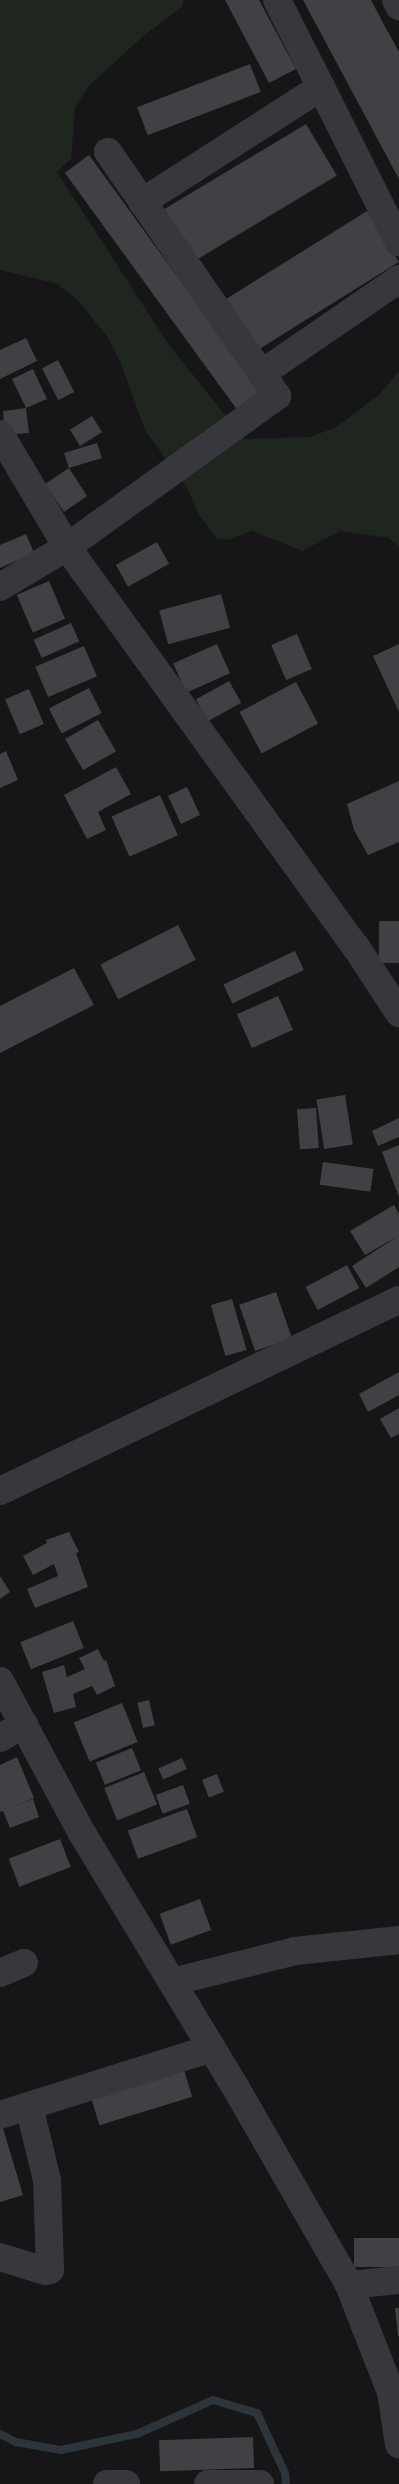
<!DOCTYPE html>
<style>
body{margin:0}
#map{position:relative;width:399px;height:2484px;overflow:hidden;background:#161618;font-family:"PT Sans",sans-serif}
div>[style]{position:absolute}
.green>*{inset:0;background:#1e261f}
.stream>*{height:8px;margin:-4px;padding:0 4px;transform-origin:4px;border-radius:4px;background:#2c353c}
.building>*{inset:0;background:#404145;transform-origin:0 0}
.street>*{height:28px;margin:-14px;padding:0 14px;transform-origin:14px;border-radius:14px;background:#37383d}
span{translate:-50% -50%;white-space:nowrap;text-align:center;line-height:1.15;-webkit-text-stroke:4px #111113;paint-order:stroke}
</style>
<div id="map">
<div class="green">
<div style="clip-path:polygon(0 0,183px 0,183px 6px,141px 38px,88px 87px,75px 108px,71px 159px,57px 172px,167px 342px,244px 439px,309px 437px,335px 428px,378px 396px,399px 371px,399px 547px,389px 538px,340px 531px,302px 551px,252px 531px,228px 540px,216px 538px,199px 515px,187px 488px,145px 430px,120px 361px,108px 338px,77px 299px,55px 283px,0 270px)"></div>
</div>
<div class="stream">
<div style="left:0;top:2434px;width:18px;rotate:27deg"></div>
<div style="left:16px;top:2442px;width:46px;rotate:10.1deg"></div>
<div style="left:61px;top:2450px;width:78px;rotate:-11.9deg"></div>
<div style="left:137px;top:2434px;width:83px;rotate:-24.1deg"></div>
<div style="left:213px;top:2400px;width:46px;rotate:16.5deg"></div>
<div style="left:257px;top:2413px;width:66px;rotate:65deg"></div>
<div style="left:285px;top:2473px;width:11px;rotate:85deg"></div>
</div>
<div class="building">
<div style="clip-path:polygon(225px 0,259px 0,296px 69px,269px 83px)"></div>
<div style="clip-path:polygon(303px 0,371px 0,382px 21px,399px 52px,399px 179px)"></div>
<div style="left:250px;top:64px;width:30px;height:121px;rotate:69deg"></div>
<div style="left:306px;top:124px;width:60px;height:169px;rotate:59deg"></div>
<div style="left:89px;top:155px;width:292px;height:30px;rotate:54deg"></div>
<div style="left:367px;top:211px;width:60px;height:172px;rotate:58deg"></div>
<div style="clip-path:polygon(26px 338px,37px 361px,0 379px,0 350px)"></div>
<div style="left:58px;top:360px;width:36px;height:18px;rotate:63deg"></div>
<div style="clip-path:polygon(33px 369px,47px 399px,26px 408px,29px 433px,5px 435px,3px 411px,26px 408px,12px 379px)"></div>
<div style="left:92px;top:416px;width:19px;height:26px;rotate:58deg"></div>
<div style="clip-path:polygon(97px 443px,102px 458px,69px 468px,87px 496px,64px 512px,45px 484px,69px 468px,64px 453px)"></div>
<div style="clip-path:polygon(26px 534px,34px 553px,0 568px,0 545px)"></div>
<div style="left:157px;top:542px;width:25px;height:47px;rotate:61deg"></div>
<div style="left:49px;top:581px;width:41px;height:35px;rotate:67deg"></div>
<div style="left:221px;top:594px;width:35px;height:64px;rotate:75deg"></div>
<div style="left:71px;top:623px;width:20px;height:41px;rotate:66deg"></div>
<div style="left:297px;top:634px;width:38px;height:28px;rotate:67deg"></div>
<div style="left:217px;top:644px;width:32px;height:48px;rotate:66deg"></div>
<div style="clip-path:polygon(399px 644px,399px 712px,373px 656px)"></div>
<div style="left:84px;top:646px;width:33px;height:53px;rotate:67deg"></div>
<div style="left:229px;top:681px;width:25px;height:38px;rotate:61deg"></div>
<div style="left:296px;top:682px;width:47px;height:64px;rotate:62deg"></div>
<div style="left:89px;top:688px;width:28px;height:45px;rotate:63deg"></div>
<div style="left:29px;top:689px;width:38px;height:26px;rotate:67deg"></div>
<div style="left:98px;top:720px;width:36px;height:38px;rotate:60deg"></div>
<div style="clip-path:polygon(6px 751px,18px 780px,0 788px,0 754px)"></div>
<div style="clip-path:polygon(116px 767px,131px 794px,98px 812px,106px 830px,87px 839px,64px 795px)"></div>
<div style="clip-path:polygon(399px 781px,399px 842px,368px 855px,354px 830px,347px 804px)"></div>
<div style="left:187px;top:787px;width:31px;height:21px;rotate:65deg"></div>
<div style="left:160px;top:795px;width:44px;height:53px;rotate:66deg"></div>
<div style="left:379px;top:921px;width:20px;height:42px"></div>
<div style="left:178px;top:925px;width:39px;height:87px;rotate:63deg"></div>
<div style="left:295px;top:951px;width:21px;height:79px;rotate:65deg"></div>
<div style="clip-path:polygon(74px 968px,94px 1005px,0 1053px,0 1006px)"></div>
<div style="left:278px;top:996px;width:37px;height:45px;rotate:66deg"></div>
<div style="left:345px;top:1095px;width:50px;height:29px;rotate:81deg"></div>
<div style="left:316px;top:1108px;width:40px;height:19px;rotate:86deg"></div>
<div style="clip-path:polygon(399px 1118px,399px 1137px,378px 1146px,372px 1131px)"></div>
<div style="clip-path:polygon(399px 1145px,399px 1197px,382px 1152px)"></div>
<div style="left:323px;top:1162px;width:51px;height:23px;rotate:8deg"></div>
<div style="clip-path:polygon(394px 1205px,399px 1214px,399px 1267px,366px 1288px,352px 1266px,398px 1236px,365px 1255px,350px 1231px)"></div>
<div style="left:347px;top:1265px;width:26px;height:47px;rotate:62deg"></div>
<div style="left:276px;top:1292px;width:49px;height:39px;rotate:71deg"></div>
<div style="left:232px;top:1299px;width:53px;height:22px;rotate:74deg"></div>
<div style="clip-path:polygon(399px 1372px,399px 1395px,368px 1412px,359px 1394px)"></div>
<div style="clip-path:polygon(399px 1408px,399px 1434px,391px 1438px,380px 1419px)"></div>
<div style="clip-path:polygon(69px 1532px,79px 1552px,76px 1553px,88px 1587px,35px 1608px,27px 1589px,58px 1576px,54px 1564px,33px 1575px,23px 1556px,47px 1543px,46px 1540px)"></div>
<div style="clip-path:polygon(0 1576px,10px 1592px,0 1599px)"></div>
<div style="left:73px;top:1621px;width:29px;height:57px;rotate:68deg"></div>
<div style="clip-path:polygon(98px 1649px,104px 1661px,106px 1660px,115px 1686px,97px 1695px,92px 1686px,73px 1694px,76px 1707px,54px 1713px,42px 1672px,64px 1665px,67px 1677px,85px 1669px,79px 1658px)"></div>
<div style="left:149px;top:1700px;width:26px;height:12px;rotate:77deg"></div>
<div style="left:122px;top:1703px;width:42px;height:52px;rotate:68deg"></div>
<div style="left:132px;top:1748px;width:24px;height:39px;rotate:68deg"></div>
<div style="clip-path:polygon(17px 1757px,34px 1798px,15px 1806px,33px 1799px,39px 1817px,10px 1828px,3px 1811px,0 1812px,0 1765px)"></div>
<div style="left:182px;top:1758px;width:12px;height:26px;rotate:66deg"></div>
<div style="left:144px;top:1772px;width:35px;height:43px;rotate:68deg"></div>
<div style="left:217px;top:1774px;width:19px;height:16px;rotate:69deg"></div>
<div style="left:183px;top:1785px;width:20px;height:29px;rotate:70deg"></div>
<div style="left:187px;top:1809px;width:30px;height:63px;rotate:70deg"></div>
<div style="left:60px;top:1839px;width:30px;height:55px;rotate:69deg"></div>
<div style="left:200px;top:1899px;width:33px;height:43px;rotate:70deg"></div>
<div style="left:184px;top:2070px;width:28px;height:97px;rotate:73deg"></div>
<div style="clip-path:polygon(2px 2125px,23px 2195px,0 2202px,0 2126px)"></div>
<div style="left:399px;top:2238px;width:29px;height:45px;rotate:90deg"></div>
<div style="clip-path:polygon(395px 2308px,399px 2308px,399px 2336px,398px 2336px)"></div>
<div style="left:253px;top:2437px;width:31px;height:94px;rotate:88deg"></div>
</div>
<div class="street">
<div style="left:277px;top:0;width:97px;rotate:63.2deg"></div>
<div style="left:396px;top:0;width:7px;rotate:63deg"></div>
<div style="left:142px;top:202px;width:213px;rotate:-32.7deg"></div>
<div style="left:321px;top:87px;width:174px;rotate:63.4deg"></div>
<div style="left:261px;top:374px;width:168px;rotate:-34.5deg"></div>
<div style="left:0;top:434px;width:131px;rotate:59.3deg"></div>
<div style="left:67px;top:547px;width:493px;rotate:54.2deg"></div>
<div style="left:356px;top:947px;width:79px;rotate:56.9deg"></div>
<div style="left:0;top:587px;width:78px;rotate:-30.8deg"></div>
<div style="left:67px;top:547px;width:259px;rotate:-35.7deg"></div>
<div style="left:277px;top:396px;width:297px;rotate:-124.7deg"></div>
<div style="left:0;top:1491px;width:442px;rotate:-25.6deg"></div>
<div style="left:0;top:1681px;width:173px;rotate:61.7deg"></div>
<div style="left:82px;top:1833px;width:292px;rotate:58.9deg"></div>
<div style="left:233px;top:2083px;width:233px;rotate:60.1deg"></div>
<div style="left:0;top:1738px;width:28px;rotate:-30deg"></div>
<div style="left:0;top:1973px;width:26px;rotate:-23deg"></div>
<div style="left:172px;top:1982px;width:127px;rotate:-14.1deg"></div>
<div style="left:295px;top:1951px;width:105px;rotate:-6deg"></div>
<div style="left:0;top:2115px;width:222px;rotate:-17.5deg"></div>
<div style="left:0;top:2257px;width:47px;rotate:17.3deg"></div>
<div style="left:45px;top:2271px;width:5px;rotate:-11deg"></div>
<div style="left:50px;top:2270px;width:90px;rotate:-91.9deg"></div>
<div style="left:47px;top:2180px;width:76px;rotate:-103.7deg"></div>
<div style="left:399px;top:2280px;width:50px;rotate:174.3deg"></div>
<div style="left:349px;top:2285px;width:115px;rotate:68.6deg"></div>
<div style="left:391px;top:2392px;width:53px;rotate:81.3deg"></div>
<div style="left:107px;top:2484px;width:19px"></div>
<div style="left:208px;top:2484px;width:52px"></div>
</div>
</div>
